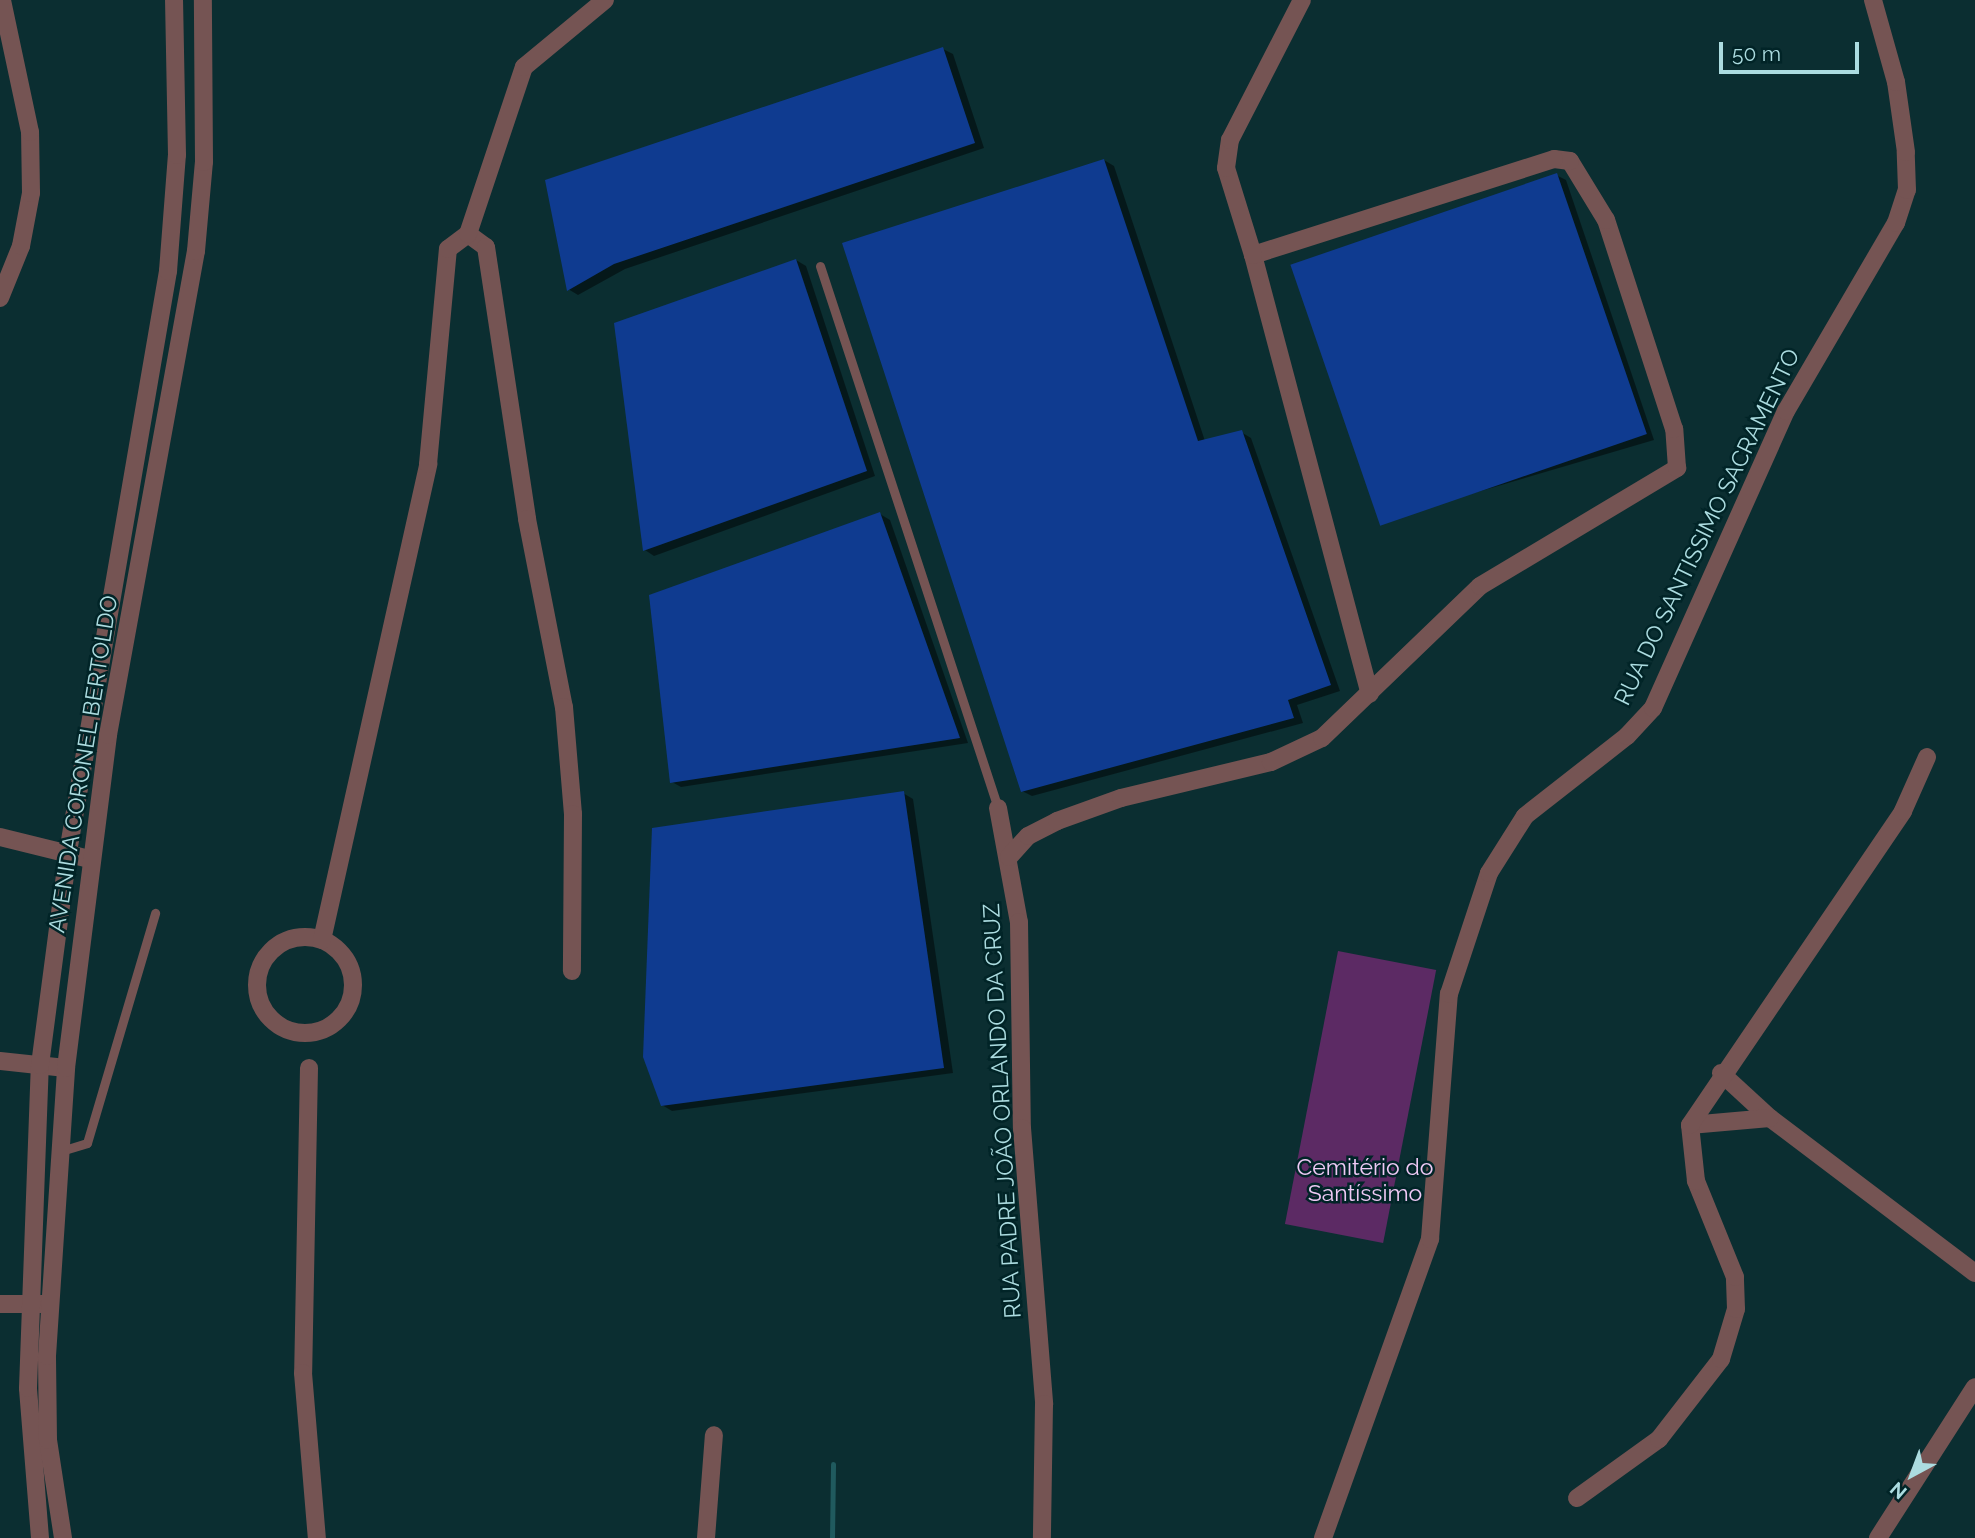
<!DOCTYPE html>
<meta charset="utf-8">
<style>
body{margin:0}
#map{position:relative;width:1975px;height:1538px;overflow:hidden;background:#0b2e31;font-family:Raleway,sans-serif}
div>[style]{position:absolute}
.green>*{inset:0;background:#5c2a64;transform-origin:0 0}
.shadow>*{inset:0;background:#0007}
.stream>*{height:5px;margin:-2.5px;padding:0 2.5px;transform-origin:2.5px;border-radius:2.5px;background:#205a5e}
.building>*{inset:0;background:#0f3b90;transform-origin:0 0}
.service>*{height:9px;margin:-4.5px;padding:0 4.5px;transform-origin:4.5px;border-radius:4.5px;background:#755453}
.minor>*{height:18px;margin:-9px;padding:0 9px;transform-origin:9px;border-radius:9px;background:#755453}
.minor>.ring{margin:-9px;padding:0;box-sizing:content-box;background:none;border:18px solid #755453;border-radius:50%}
.tertiary>*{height:18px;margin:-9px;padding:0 9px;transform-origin:9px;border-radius:9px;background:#755453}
span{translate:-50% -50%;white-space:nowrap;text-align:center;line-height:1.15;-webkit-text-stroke:5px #012427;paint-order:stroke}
.street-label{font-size:23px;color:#acdce0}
.park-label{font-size:23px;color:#efc9f5}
.north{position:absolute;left:1877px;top:1440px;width:70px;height:70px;-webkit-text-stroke:5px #012427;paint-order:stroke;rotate:221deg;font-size:19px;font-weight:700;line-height:28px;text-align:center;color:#acdce0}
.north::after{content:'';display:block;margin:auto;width:24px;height:32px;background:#acdce0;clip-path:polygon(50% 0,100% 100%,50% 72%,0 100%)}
.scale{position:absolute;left:1719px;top:42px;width:140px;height:32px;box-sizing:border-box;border:4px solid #acdce0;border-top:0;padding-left:9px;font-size:21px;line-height:24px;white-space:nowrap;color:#acdce0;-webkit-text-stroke:5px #012427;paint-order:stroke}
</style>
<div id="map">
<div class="green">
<div style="left:1338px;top:951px;width:100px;height:278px;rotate:11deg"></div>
</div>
<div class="shadow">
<div style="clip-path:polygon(943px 49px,953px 54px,984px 148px,625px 269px,578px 295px,568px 289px)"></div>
<div style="clip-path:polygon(1104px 160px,1114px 166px,1205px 441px,1241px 432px,1251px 438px,1340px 691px,1297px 705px,1303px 723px,1032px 796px,1022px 791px)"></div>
<div style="clip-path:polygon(1556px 175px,1566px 180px,1654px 440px,1386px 519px,1377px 513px)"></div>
<div style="clip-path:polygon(796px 260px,806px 266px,875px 476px,654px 556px,645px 550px,616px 324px)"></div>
<div style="clip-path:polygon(880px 514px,890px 520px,968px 743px,681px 787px,672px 782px)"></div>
<div style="clip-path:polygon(903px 793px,913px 799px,953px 1073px,672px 1111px,662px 1105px)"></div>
</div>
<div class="stream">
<div style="left:832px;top:1538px;width:74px;rotate:-89.2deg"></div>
</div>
<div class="building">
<div style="clip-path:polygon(943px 47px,975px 143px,614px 264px,567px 291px,545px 180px)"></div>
<div style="clip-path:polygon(1104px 159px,1198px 441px,1242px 430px,1331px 685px,1288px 700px,1294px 718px,1021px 792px,842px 243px)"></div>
<div style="left:1557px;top:173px;width:276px;height:282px;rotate:71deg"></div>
<div style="clip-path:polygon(796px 259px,867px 471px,643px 551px,614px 323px)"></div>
<div style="clip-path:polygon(880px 512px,960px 738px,670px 783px,649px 595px)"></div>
<div style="clip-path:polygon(904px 791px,944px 1068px,661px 1106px,643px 1057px,652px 828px)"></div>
</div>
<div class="service">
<div style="left:820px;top:266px;width:570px;rotate:71.82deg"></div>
<div style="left:61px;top:1151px;width:27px;rotate:-17deg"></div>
<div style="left:87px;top:1143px;width:240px;rotate:-73.5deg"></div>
</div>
<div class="minor">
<div style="left:468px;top:234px;width:22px;rotate:36deg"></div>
<div style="left:486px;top:247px;width:275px;rotate:81.4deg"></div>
<div style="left:527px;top:519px;width:192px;rotate:78.9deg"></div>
<div style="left:564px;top:707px;width:107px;rotate:85.2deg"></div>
<div style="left:573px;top:814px;width:157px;rotate:90.4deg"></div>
<div style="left:1253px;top:255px;width:454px;rotate:75.1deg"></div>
<div style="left:0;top:298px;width:56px;rotate:-68deg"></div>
<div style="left:21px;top:246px;width:54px;rotate:-79.3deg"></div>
<div style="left:31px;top:193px;width:61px;rotate:-90.9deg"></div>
<div style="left:30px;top:132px;width:135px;rotate:-102deg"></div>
<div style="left:998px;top:808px;width:116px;rotate:79.6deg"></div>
<div style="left:1019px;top:922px;width:206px;rotate:89.2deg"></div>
<div style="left:1022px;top:1128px;width:277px;rotate:85.4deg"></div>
<div style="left:1044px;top:1404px;width:134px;rotate:90.9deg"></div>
<div style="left:0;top:837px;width:92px;rotate:13.9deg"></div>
<div style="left:1009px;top:857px;width:28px;rotate:-48deg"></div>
<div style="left:1028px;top:836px;width:33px;rotate:-27deg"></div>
<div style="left:1057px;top:821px;width:68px;rotate:-19.8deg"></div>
<div style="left:1121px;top:798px;width:154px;rotate:-13.5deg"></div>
<div style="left:1271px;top:762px;width:56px;rotate:-25.2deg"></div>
<div style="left:1322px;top:738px;width:219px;rotate:-43.9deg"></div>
<div style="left:1480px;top:586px;width:230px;rotate:-30.9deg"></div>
<div style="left:1677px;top:468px;width:39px;rotate:-94deg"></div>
<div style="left:1674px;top:429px;width:220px;rotate:-108deg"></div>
<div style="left:1606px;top:220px;width:69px;rotate:-121.4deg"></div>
<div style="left:1570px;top:161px;width:16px;rotate:-173deg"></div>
<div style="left:1554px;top:159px;width:316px;rotate:162.3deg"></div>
<div style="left:1253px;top:255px;width:91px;rotate:-107.2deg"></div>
<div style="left:1226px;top:168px;width:28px;rotate:-82deg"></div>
<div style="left:1230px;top:140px;width:157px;rotate:-62.8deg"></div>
<div class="ring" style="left:257px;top:937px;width:78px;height:78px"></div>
<div style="left:322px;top:940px;width:488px;rotate:-77.4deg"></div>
<div style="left:428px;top:464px;width:216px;rotate:-84.7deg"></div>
<div style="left:448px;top:249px;width:25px;rotate:-37deg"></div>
<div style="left:468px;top:234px;width:176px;rotate:-71.5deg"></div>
<div style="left:524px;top:67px;width:105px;rotate:-39.6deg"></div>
<div style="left:0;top:1061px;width:66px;rotate:6.1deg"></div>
<div style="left:309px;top:1068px;width:305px;rotate:91.1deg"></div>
<div style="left:303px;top:1373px;width:166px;rotate:85.2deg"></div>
<div style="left:1721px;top:1073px;width:67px;rotate:42.6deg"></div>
<div style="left:1770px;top:1118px;width:257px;rotate:37.1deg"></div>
<div style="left:1690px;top:1125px;width:80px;rotate:-5deg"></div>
<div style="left:0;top:1304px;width:45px"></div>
<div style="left:1577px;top:1498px;width:101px;rotate:-35.7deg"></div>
<div style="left:1659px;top:1439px;width:101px;rotate:-52.2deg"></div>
<div style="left:1721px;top:1359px;width:52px;rotate:-73.3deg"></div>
<div style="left:1736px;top:1309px;width:32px;rotate:-92deg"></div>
<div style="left:1735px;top:1277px;width:104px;rotate:-112.1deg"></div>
<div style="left:1696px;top:1181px;width:56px;rotate:-96.1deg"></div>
<div style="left:1690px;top:1125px;width:379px;rotate:-55.8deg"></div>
<div style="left:1903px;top:811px;width:59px;rotate:-66deg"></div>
<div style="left:706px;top:1538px;width:103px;rotate:-85.6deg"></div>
<div style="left:1323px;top:1538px;width:318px;rotate:-70.3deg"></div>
<div style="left:1430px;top:1239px;width:246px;rotate:-85.6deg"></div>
<div style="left:1449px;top:994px;width:127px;rotate:-71.7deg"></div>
<div style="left:1489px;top:873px;width:67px;rotate:-57.7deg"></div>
<div style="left:1525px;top:816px;width:130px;rotate:-38.1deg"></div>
<div style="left:1627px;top:736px;width:38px;rotate:-47deg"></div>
<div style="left:1653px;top:708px;width:325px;rotate:-65.9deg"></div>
<div style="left:1786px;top:411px;width:218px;rotate:-59.7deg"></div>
<div style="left:1896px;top:223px;width:35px;rotate:-72deg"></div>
<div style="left:1907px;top:190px;width:38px;rotate:-92deg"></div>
<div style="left:1906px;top:152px;width:71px;rotate:-98.1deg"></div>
<div style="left:1896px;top:82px;width:85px;rotate:-105.7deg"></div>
<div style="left:1878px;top:1538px;width:179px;rotate:-57.3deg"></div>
</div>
<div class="tertiary">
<div style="left:40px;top:1538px;width:150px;rotate:-94.6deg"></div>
<div style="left:28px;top:1388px;width:323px;rotate:-87.9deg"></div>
<div style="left:40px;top:1065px;width:215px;rotate:-82.5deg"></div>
<div style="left:68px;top:852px;width:590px;rotate:-80.23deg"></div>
<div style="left:168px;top:271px;width:116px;rotate:-85.6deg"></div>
<div style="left:177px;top:155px;width:155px;rotate:-91.1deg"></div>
<div style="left:63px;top:1538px;width:99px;rotate:-98.7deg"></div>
<div style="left:48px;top:1440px;width:84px;rotate:-90.7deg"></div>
<div style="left:47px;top:1356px;width:289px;rotate:-86.2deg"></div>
<div style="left:66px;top:1068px;width:336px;rotate:-82.8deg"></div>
<div style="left:108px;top:735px;width:492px;rotate:-79.7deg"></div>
<div style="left:196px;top:251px;width:89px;rotate:-84.9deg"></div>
<div style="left:204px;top:162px;width:162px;rotate:-90.4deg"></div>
</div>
<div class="street-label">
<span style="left:1707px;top:527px;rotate:-64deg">RUA DO SANTISSIMO SACRAMENTO</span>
<span style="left:83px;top:764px;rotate:-81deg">AVENIDA CORONEL BERTOLDO</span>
<span style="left:1002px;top:1111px;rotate:-93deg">RUA PADRE JOÃO ORLANDO DA CRUZ</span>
</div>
<div class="park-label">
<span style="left:1365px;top:1180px">Cemitério do<br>Santíssimo</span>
</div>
<div class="north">N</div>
<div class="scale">50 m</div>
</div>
